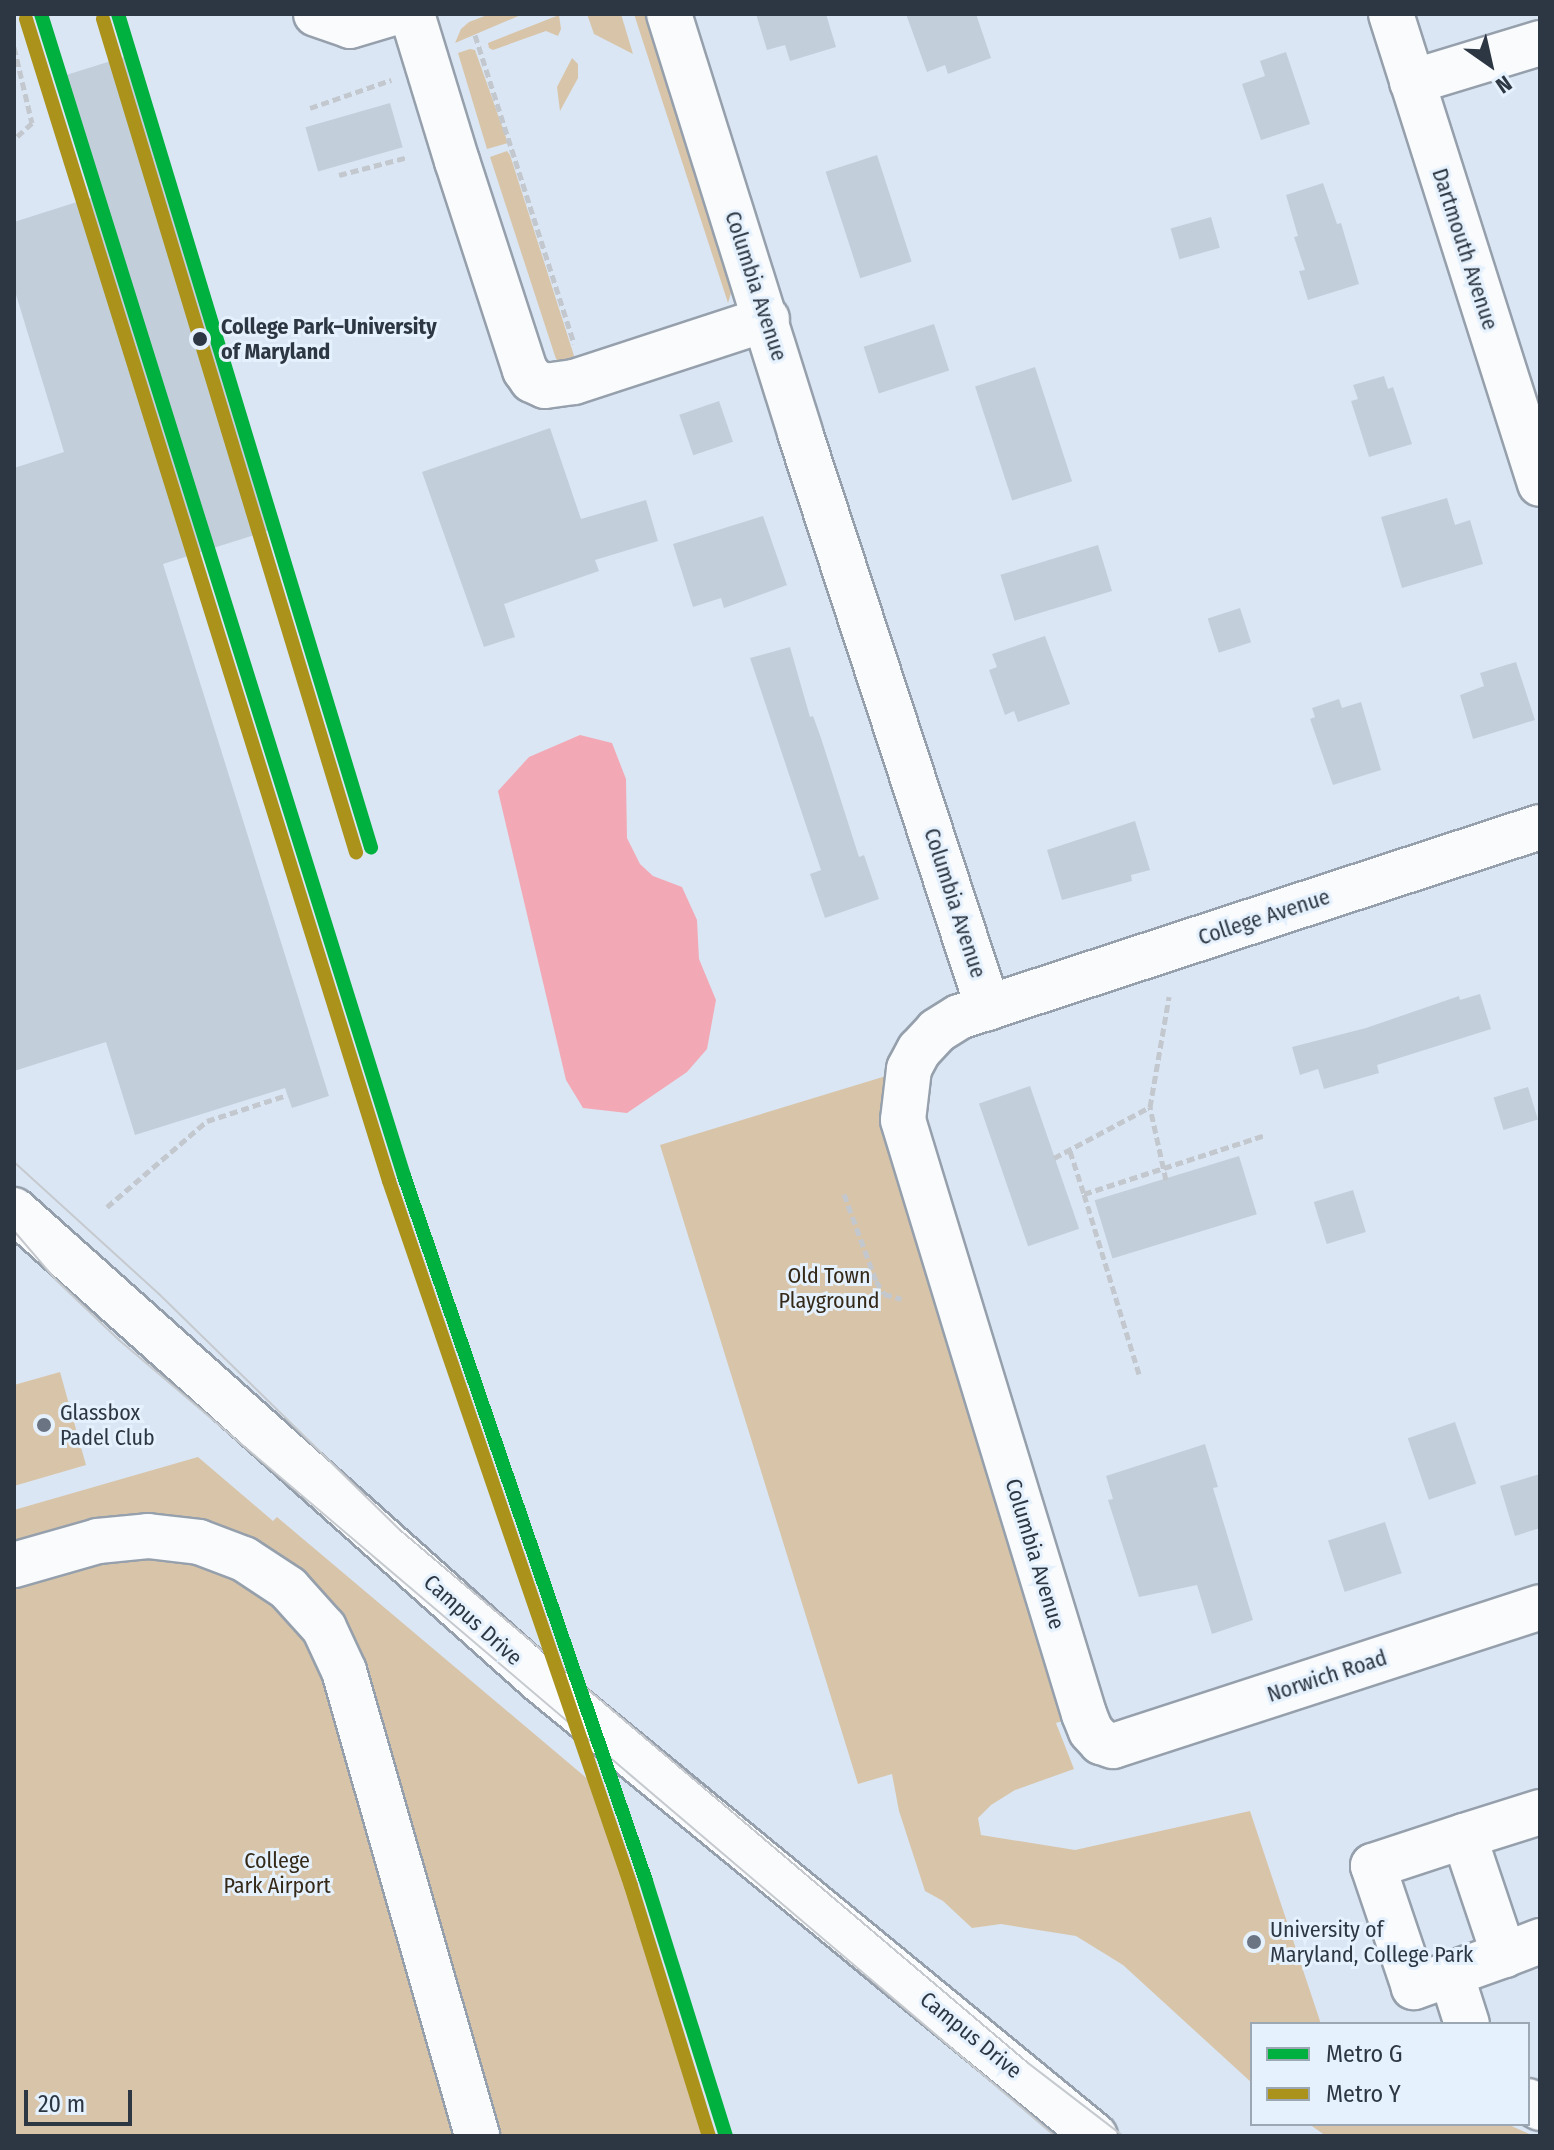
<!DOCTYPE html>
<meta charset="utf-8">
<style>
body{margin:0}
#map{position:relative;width:1554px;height:2150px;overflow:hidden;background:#dae6f4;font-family:"Fira Sans Condensed",sans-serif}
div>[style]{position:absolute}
.green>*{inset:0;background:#d8c5a9}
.water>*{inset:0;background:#f2a9b5}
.building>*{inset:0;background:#c2cfda;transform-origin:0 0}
.path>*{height:5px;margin-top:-2.5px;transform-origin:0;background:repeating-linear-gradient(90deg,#c3c7ce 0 8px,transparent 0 12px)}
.roads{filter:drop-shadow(2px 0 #96a0ac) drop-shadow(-2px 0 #96a0ac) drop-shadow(0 2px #96a0ac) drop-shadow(0 -2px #96a0ac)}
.minor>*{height:44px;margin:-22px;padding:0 22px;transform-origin:22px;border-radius:22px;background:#f9fbfd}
.major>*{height:44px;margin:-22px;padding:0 22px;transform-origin:22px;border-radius:22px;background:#f9fbfd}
.tram>*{height:2px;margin:-1px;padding:0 1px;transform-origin:1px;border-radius:1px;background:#c6cace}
.metro-1>*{height:14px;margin:-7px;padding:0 7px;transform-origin:7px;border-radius:7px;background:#00b140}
.metro-2>*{height:14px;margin:-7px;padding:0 7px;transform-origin:7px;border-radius:7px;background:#ab931b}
.dots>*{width:22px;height:22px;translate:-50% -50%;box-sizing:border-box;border:4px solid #e6f1fe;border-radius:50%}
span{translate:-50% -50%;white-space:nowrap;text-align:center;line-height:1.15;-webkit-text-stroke:6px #e6f1fe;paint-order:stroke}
.street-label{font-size:22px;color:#2d3744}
.stop-label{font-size:22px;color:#2d3744;font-weight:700}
.left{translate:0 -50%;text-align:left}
.park-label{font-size:22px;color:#352918}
.poi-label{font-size:22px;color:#2d3744}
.frame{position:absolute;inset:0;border:16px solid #2d3744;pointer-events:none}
.legend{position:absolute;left:1250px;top:2022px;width:280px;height:104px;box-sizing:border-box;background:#e6f1fe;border:2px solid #9ca7b4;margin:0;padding:10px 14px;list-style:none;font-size:24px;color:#2d3744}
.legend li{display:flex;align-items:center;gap:16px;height:40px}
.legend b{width:40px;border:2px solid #9ca7b4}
.north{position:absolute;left:1450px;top:24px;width:80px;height:80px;-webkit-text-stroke:6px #e6f1fe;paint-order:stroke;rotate:146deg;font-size:22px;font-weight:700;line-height:32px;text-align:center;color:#2d3744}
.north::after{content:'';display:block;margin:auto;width:28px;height:36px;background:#2d3744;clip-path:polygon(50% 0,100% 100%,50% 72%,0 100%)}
.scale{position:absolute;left:24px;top:2090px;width:108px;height:36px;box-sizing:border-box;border:4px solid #2d3744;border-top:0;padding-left:10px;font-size:24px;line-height:28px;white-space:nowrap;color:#2d3744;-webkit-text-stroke:6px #e6f1fe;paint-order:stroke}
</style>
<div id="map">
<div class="green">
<div style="clip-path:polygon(490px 14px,523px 14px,455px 43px,461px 29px,469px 22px)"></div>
<div style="clip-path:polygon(587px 14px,621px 14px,633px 54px,594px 34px)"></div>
<div style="clip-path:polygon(634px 14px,650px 14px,734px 283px,728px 303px)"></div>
<div style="clip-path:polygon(559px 15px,561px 29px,558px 36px,546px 31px,493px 50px,489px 48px,488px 43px)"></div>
<div style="clip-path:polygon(470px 49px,475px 50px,508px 143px,487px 149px,458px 53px)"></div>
<div style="clip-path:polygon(572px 58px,578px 64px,578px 78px,560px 111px,557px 87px)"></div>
<div style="clip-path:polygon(507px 151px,510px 155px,576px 362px,566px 365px,556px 359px,490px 157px)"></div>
<div style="clip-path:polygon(909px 1069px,1084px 1714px,1056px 1723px,1074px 1769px,1015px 1790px,991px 1805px,978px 1818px,981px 1835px,1075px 1850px,1250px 1811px,1321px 2024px,1252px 2024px,1252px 2083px,1123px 1965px,1076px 1936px,1001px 1924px,972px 1928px,943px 1901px,925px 1891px,899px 1811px,892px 1774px,858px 1784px,660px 1145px)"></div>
<div style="clip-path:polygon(60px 1372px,86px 1465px,14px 1486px,14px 1385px)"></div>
<div style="clip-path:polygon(198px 1457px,273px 1521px,277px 1517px,596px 1786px,704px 2136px,14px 2136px,14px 1510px)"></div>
<div style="clip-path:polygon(1309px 2124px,1507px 2124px,1534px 2136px,1326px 2136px)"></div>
</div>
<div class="water">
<div style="clip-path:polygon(580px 735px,612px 743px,626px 779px,627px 838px,640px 864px,653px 876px,682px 887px,697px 920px,699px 959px,716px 1000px,707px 1049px,687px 1072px,627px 1113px,583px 1108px,566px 1080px,498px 791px,529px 757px)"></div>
</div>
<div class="building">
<div style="clip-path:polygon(756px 14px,826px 14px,836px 47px,790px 61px,785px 45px,767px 50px)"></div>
<div style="clip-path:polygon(906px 14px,976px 14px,991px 58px,948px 74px,945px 65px,927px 72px)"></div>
<div style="clip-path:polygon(1286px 52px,1310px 124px,1261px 140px,1242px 84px,1265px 76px,1260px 61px)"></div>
<div style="clip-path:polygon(127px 56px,273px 529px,163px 564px,329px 1096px,292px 1108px,285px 1088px,135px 1135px,106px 1042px,14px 1071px,14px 468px,64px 452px,14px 288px,14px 222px,99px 195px,63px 76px)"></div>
<div style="left:390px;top:103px;width:46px;height:88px;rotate:74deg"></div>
<div style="left:877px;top:155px;width:112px;height:54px;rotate:72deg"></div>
<div style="clip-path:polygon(1323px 183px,1337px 224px,1341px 223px,1359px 284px,1308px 300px,1299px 271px,1305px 270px,1294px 237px,1298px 236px,1286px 195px)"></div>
<div style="left:1211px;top:217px;width:32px;height:42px;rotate:74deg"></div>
<div style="left:934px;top:324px;width:49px;height:74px;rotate:72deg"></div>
<div style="left:1035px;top:367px;width:120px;height:63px;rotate:72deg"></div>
<div style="clip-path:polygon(1384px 376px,1388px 389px,1393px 387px,1412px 444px,1369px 457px,1351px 401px,1358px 399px,1353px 385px)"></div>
<div style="left:719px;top:401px;width:43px;height:42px;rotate:71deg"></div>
<div style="clip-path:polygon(550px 428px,581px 519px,646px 500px,658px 541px,595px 560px,599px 571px,504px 604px,515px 637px,484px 647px,422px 472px)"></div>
<div style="clip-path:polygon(1447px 498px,1455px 525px,1470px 520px,1483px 564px,1402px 588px,1381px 517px)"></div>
<div style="clip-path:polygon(763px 516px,787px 585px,724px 608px,721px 598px,693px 607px,673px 544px)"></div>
<div style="left:1098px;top:545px;width:48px;height:102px;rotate:73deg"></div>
<div style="left:1240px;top:608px;width:36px;height:34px;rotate:72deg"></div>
<div style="clip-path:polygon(1045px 636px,1070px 704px,1018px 722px,1014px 711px,1005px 715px,989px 670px,997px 667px,992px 654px)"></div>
<div style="clip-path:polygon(790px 647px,810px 717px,813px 716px,821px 738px,859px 857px,864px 855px,879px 899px,825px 918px,810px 874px,821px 870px,750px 658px)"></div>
<div style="clip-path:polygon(1516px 662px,1535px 720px,1473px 739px,1460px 695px,1484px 686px,1480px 673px)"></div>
<div style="clip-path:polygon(1339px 699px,1342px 708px,1361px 702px,1381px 770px,1333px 785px,1310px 719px,1315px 717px,1312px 708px)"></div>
<div style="clip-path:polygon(1135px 821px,1150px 870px,1131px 875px,1132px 881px,1062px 900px,1047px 850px)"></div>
<div style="clip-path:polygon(1480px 994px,1491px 1029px,1377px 1065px,1379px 1073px,1324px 1089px,1318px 1069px,1300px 1075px,1292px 1047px,1366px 1028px,1459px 996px,1460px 1000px)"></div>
<div style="left:1030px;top:1086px;width:151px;height:54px;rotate:71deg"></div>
<div style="left:1528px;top:1087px;width:34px;height:36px;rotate:73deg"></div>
<div style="left:1239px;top:1156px;width:61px;height:151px;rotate:73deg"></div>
<div style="left:1353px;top:1190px;width:44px;height:41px;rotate:73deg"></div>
<div style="left:1455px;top:1422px;width:65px;height:50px;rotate:71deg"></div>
<div style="clip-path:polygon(1205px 1444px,1218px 1487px,1213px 1488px,1253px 1620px,1212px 1634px,1197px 1585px,1139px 1597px,1108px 1500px,1113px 1499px,1106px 1476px)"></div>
<div style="clip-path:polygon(1540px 1474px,1540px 1528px,1515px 1536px,1500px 1486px)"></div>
<div style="left:1385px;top:1522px;width:54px;height:60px;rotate:72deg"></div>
</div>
<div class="path">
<div style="left:475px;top:35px;width:324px;rotate:72.2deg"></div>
<div style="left:14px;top:47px;width:78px;rotate:76.7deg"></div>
<div style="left:32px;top:123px;width:24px;rotate:138deg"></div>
<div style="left:310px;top:108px;width:86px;rotate:-19.1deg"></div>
<div style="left:339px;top:175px;width:71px;rotate:-14.6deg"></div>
<div style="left:1070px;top:1151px;width:45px;rotate:72deg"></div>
<div style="left:1054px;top:1158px;width:109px;rotate:-28deg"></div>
<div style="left:1166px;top:1180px;width:75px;rotate:-102.4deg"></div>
<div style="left:1150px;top:1107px;width:112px;rotate:-80.2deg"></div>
<div style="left:844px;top:1194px;width:93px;rotate:69.8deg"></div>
<div style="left:876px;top:1281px;width:15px;rotate:58deg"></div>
<div style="left:884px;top:1294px;width:18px;rotate:16deg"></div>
<div style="left:107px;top:1207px;width:132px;rotate:-40.7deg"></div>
<div style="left:207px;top:1121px;width:84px;rotate:-18deg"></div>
<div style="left:1139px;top:1374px;width:188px;rotate:-107deg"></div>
<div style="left:1084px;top:1194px;width:191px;rotate:-18deg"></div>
</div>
<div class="roads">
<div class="minor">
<div style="left:316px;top:14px;width:36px;rotate:19deg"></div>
<div style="left:350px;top:26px;width:42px;rotate:-16.7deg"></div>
<div style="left:412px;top:14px;width:154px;rotate:73deg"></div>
<div style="left:457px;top:161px;width:220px;rotate:72deg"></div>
<div style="left:525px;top:370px;width:12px;rotate:55deg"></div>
<div style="left:532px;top:380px;width:14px;rotate:25deg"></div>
<div style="left:545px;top:386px;width:29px;rotate:-8deg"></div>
<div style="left:574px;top:382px;width:203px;rotate:-18.1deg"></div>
<div style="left:669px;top:14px;width:439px;rotate:72.6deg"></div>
<div style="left:800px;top:433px;width:605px;rotate:71.89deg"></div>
<div style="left:1391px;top:14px;width:493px;rotate:72.4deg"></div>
<div style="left:1412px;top:82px;width:134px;rotate:-16.9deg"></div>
<div style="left:1540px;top:827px;width:611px;rotate:161.89deg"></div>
<div style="left:959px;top:1017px;width:26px;rotate:148deg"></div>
<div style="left:937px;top:1031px;width:26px;rotate:133deg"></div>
<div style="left:919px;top:1050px;width:21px;rotate:118deg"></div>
<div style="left:909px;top:1069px;width:51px;rotate:96.7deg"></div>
<div style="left:903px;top:1120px;width:621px;rotate:73.05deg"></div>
<div style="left:1084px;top:1714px;width:18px;rotate:68deg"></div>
<div style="left:1091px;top:1731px;width:15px;rotate:48deg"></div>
<div style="left:1101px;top:1742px;width:13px;rotate:18deg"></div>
<div style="left:1113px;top:1746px;width:449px;rotate:-18deg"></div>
<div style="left:14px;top:1565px;width:87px;rotate:-15.9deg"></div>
<div style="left:98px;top:1541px;width:50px;rotate:-5.7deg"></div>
<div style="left:148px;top:1536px;width:51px;rotate:6.7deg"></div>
<div style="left:199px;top:1542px;width:48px;rotate:20.7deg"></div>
<div style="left:244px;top:1559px;width:53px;rotate:33.4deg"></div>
<div style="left:288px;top:1588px;width:54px;rotate:48deg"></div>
<div style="left:324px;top:1628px;width:47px;rotate:65.1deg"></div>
<div style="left:344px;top:1671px;width:484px;rotate:74deg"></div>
<div style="left:1464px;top:1836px;width:126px;rotate:71.4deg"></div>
<div style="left:1504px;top:1955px;width:96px;rotate:160.4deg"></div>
<div style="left:1414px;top:1987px;width:128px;rotate:-108.7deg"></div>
<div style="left:1373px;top:1866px;width:96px;rotate:-18.2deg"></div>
<div style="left:1464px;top:1836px;width:80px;rotate:-17.5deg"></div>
<div style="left:1504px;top:1955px;width:39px;rotate:-21deg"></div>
<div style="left:1451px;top:1974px;width:52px;rotate:72.3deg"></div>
<div style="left:1528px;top:2101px;width:14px;rotate:30deg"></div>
</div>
<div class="major">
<div style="left:14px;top:1210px;width:707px;rotate:41.79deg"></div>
<div style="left:541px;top:1681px;width:717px;rotate:39.4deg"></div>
</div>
</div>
<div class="tram">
<div style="left:14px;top:1162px;width:196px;rotate:42.3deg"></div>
<div style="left:159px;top:1294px;width:337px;rotate:44.4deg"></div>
<div style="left:400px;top:1530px;width:824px;rotate:40.32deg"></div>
<div style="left:1028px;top:2063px;width:120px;rotate:37.5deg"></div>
<div style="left:14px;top:1231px;width:65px;rotate:49.4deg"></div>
<div style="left:56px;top:1280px;width:87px;rotate:43.6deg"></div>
<div style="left:119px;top:1340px;width:1229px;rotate:40.38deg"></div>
</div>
<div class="metro-1">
<div style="left:41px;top:14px;width:1217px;rotate:72.65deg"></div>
<div style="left:404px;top:1176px;width:745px;rotate:71.05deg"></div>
<div style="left:646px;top:1881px;width:267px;rotate:72.6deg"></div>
<div style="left:118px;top:14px;width:871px;rotate:73.11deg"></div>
</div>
<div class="metro-2">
<div style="left:26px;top:19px;width:1217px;rotate:72.65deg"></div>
<div style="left:389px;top:1181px;width:745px;rotate:71.05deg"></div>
<div style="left:631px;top:1886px;width:262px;rotate:72.7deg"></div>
<div style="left:103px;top:19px;width:871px;rotate:73.11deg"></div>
</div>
<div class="dots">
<div style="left:200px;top:339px;background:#2d3744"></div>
<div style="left:44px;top:1425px;background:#6a7482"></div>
<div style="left:1254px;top:1942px;background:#6a7482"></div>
</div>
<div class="street-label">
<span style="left:1465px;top:249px;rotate:72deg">Dartmouth Avenue</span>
<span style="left:756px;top:286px;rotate:72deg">Columbia Avenue</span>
<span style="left:955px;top:903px;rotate:72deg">Columbia Avenue</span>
<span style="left:1264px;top:917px;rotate:-18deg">College Avenue</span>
<span style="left:1035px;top:1554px;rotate:73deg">Columbia Avenue</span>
<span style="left:473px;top:1620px;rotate:42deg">Campus Drive</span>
<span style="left:1327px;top:1676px;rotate:-18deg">Norwich Road</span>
<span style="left:971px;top:2035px;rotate:39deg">Campus Drive</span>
</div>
<div class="stop-label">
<span class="left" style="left:221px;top:339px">College Park–University<br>of Maryland</span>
</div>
<div class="park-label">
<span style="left:829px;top:1288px">Old Town<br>Playground</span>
<span style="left:277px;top:1873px">College<br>Park Airport</span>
</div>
<div class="poi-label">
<span class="left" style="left:60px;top:1425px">Glassbox<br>Padel Club</span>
<span class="left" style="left:1270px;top:1942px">University of<br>Maryland, College Park</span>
</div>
<div class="frame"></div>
<ul class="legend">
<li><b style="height:10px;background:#00b140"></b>Metro G</li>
<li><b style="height:10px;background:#ab931b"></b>Metro Y</li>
</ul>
<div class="north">N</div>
<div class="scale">20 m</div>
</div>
